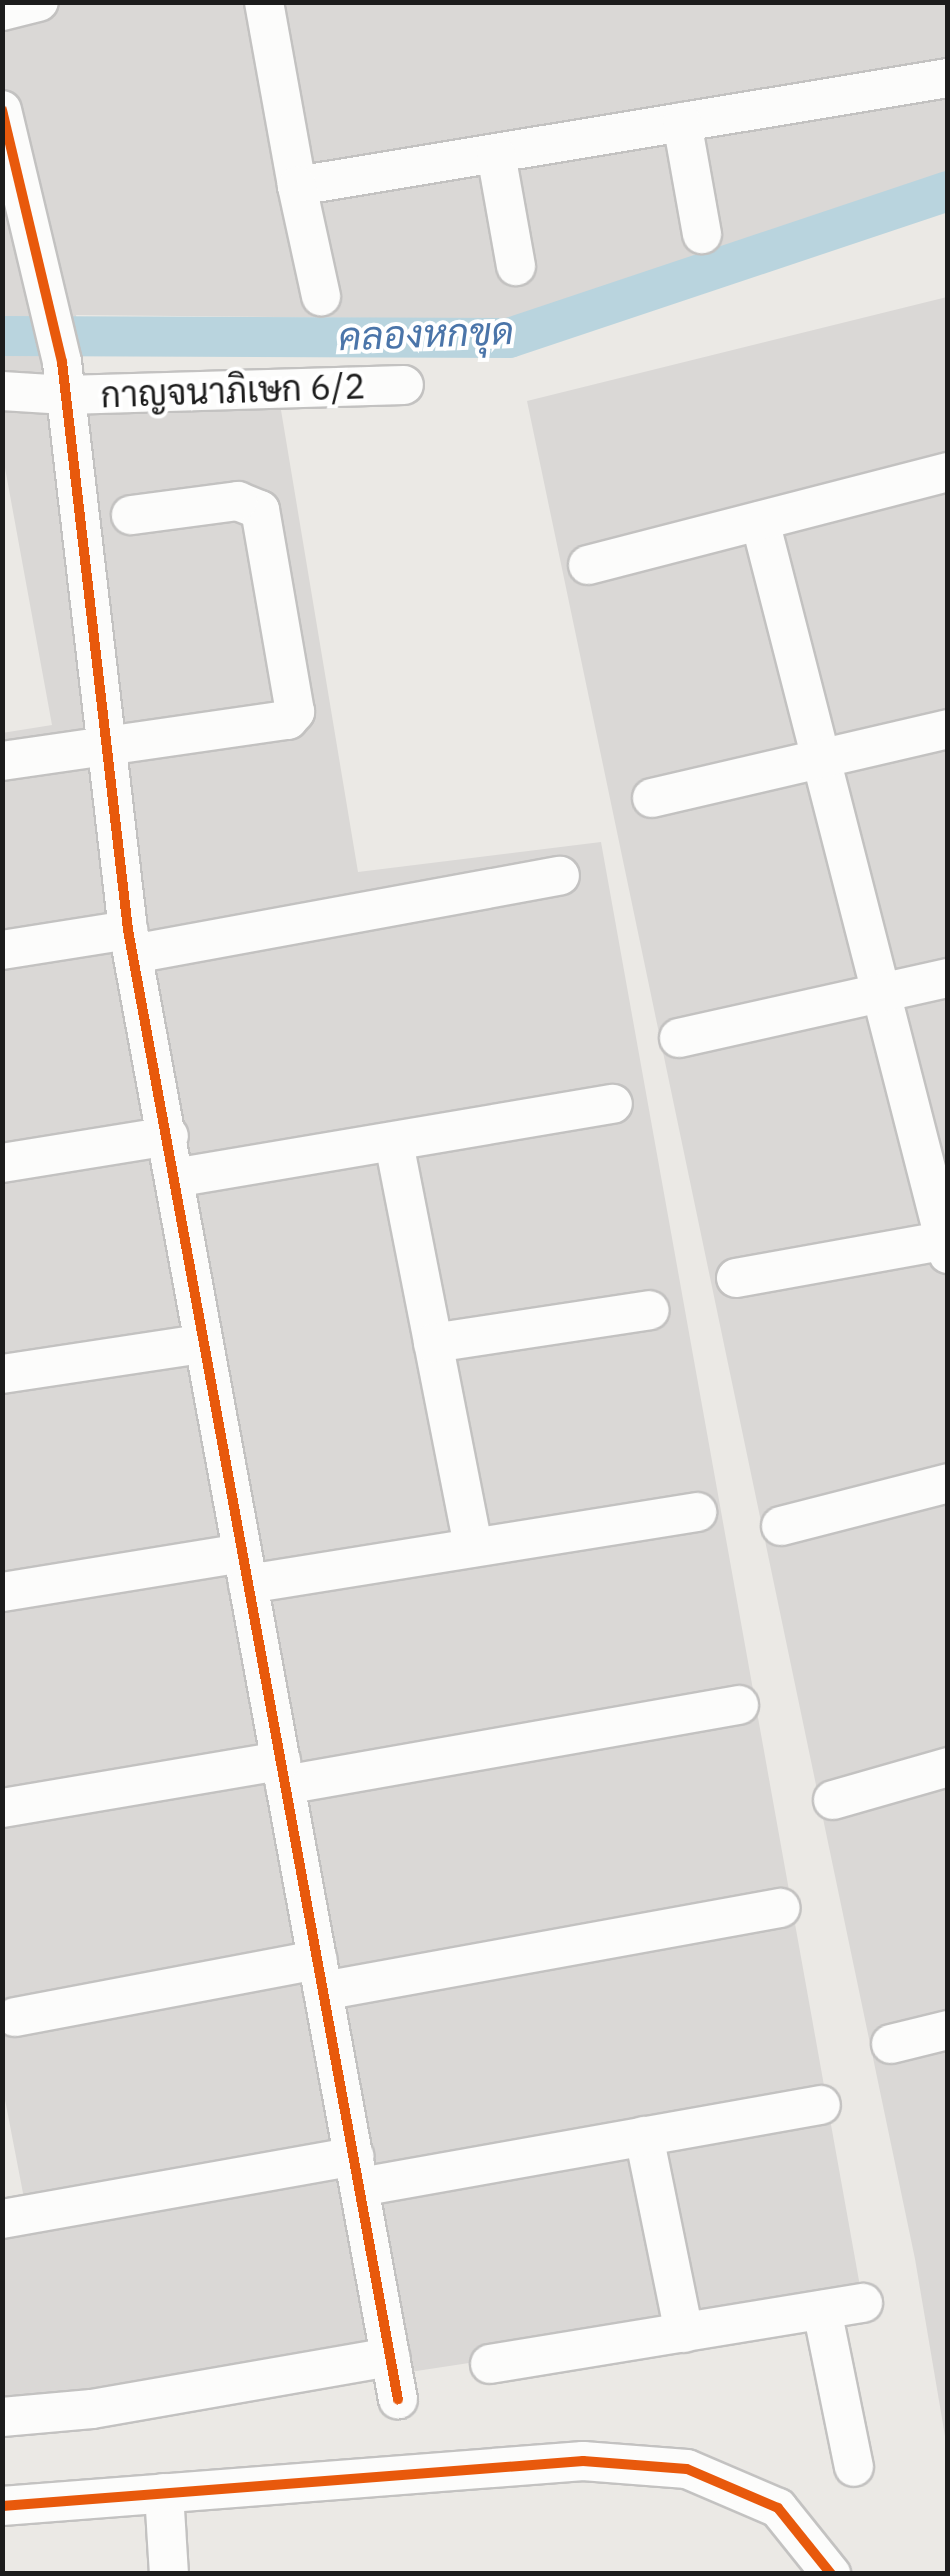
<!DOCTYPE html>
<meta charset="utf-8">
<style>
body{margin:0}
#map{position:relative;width:950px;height:2576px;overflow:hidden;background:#ebe9e5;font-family:"IBM Plex Sans",Sarabun,sans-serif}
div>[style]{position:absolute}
.residential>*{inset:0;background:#dad8d6}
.canal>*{height:40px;margin:-20px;padding:0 20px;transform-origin:20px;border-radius:20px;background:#b9d4de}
.roads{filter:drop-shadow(2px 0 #c3c2c1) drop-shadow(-2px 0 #c3c2c1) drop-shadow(0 2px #c3c2c1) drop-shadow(0 -2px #c3c2c1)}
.street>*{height:38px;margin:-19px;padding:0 19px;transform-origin:19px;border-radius:19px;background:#fcfcfb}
.cycleway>*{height:10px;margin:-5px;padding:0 5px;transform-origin:5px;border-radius:5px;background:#e8590c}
span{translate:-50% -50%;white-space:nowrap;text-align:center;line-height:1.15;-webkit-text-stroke:8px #fff;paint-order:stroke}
.street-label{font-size:35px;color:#1c1c1c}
.water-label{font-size:38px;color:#4b75a9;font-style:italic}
.frame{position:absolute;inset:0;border:5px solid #1c1c1c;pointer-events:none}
</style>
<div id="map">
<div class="residential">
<div style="clip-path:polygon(3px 3px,947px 3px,947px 204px,557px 320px,76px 315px,90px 407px,279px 398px,358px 872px,601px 842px,863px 2303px,3px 2434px,3px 2216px,27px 2214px,2px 2084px,2px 733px,52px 725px,3px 457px)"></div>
<div style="clip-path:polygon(947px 297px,947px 2448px,915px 2259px,527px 401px)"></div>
</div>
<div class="canal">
<div style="left:2px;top:336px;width:507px;rotate:0.23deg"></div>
<div style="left:509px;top:338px;width:463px;rotate:-18.5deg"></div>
</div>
<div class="roads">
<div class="street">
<div style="left:264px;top:2px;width:187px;rotate:79.8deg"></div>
<div style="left:297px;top:186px;width:660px;rotate:-9.42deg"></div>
<div style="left:2px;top:11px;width:38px;rotate:-14deg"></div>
<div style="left:2px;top:110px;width:259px;rotate:76.6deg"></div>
<div style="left:62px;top:362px;width:572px;rotate:83.37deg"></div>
<div style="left:128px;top:930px;width:1494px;rotate:79.59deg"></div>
<div style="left:682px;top:122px;width:114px;rotate:79.9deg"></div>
<div style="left:496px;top:154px;width:114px;rotate:79.9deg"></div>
<div style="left:297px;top:186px;width:113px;rotate:77.7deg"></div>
<div style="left:2px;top:391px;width:64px;rotate:3.6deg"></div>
<div style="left:66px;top:395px;width:338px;rotate:-1.7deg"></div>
<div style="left:760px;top:521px;width:757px;rotate:75.61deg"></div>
<div style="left:588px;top:565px;width:372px;rotate:-14.5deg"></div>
<div style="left:2px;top:761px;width:289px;rotate:-8.2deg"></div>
<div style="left:288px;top:720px;width:11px;rotate:-49deg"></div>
<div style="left:295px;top:712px;width:205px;rotate:-99.8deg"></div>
<div style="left:260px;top:510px;width:24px;rotate:-158deg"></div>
<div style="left:238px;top:501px;width:108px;rotate:172.5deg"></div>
<div style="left:652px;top:798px;width:304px;rotate:-13.1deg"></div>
<div style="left:2px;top:950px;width:128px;rotate:-9deg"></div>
<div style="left:133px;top:954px;width:434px;rotate:-10.4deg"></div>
<div style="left:679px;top:1038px;width:276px;rotate:-12.6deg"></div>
<div style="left:394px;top:1143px;width:412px;rotate:78.9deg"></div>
<div style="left:2px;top:1163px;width:169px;rotate:-9.2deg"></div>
<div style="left:174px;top:1178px;width:445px;rotate:-9.6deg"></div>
<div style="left:736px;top:1278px;width:215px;rotate:-10.2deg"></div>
<div style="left:433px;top:1343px;width:219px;rotate:-8.6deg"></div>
<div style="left:2px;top:1374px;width:201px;rotate:-8.6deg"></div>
<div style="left:781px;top:1526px;width:172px;rotate:-14.4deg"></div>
<div style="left:248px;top:1584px;width:455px;rotate:-9.1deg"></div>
<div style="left:2px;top:1592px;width:243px;rotate:-9.2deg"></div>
<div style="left:285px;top:1785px;width:461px;rotate:-10deg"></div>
<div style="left:833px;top:1800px;width:120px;rotate:-16deg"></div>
<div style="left:2px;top:1808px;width:283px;rotate:-9.6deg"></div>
<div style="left:323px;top:1991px;width:465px;rotate:-10.3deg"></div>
<div style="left:15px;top:2017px;width:308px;rotate:-10.7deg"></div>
<div style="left:891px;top:2044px;width:59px;rotate:-13.8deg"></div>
<div style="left:644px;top:2136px;width:201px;rotate:78.5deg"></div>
<div style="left:360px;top:2187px;width:468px;rotate:-10.1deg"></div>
<div style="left:2px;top:2219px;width:358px;rotate:-10.1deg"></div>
<div style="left:822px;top:2310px;width:160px;rotate:78.5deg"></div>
<div style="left:490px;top:2364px;width:378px;rotate:-9.3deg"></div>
<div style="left:2px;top:2417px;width:90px;rotate:-5.1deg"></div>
<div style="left:92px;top:2409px;width:303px;rotate:-9.9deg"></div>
<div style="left:164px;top:2493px;width:81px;rotate:86.5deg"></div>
<div style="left:2px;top:2506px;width:583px;rotate:-4.43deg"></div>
<div style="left:583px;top:2461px;width:104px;rotate:4.4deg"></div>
<div style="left:687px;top:2469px;width:99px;rotate:23.2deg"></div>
<div style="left:778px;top:2508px;width:85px;rotate:51.2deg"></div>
</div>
</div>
<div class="cycleway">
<div style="left:2px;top:110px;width:259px;rotate:76.6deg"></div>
<div style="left:62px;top:362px;width:572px;rotate:83.37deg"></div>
<div style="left:128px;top:930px;width:1494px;rotate:79.59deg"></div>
<div style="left:2px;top:2506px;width:583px;rotate:-4.43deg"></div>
<div style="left:583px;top:2461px;width:104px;rotate:4.4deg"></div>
<div style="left:687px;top:2469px;width:99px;rotate:23.2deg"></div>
<div style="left:778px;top:2508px;width:85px;rotate:51.2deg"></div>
</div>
<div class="street-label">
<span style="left:233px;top:390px;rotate:-2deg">กาญจนาภิเษก 6/2</span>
</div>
<div class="water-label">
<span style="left:426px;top:333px;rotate:-2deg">คลองหกขุด</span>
</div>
<div class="frame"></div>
</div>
